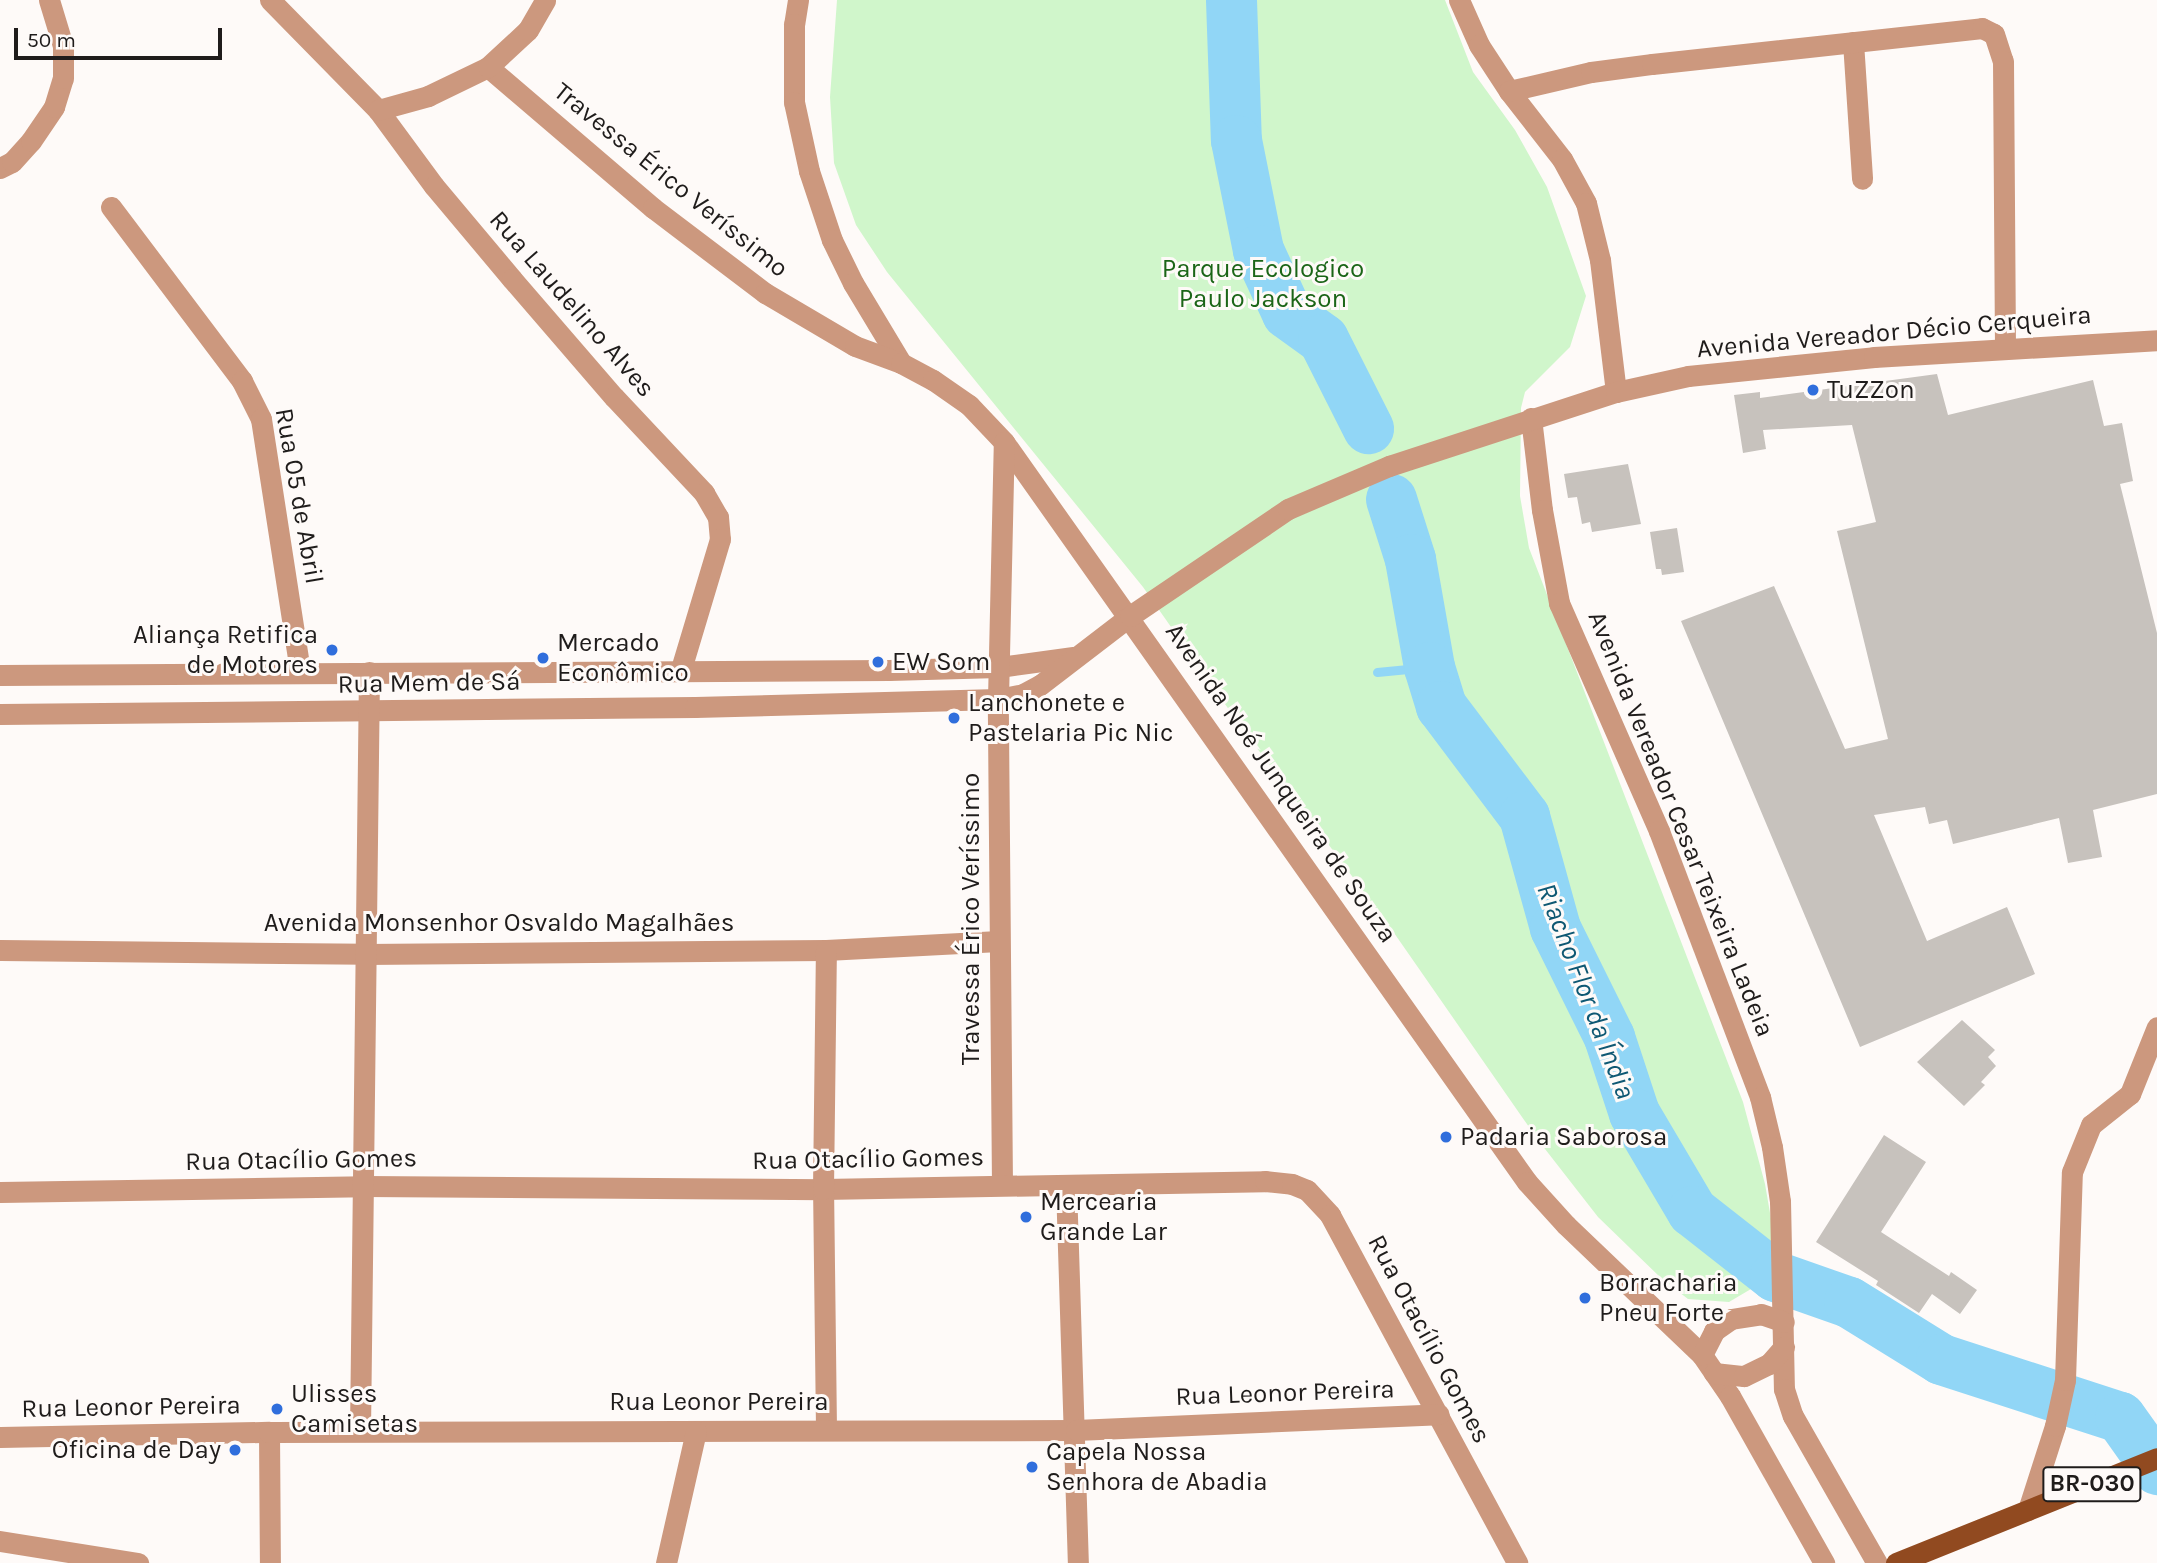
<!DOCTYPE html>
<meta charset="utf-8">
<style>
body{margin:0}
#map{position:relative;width:2157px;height:1563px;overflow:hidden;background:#fefaf8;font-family:Karla,sans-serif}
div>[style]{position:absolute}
.green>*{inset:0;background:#d0f6cb}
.stream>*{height:9px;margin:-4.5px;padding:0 4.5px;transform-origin:4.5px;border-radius:4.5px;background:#91d6f6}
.river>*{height:51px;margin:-25.5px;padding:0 25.5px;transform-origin:25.5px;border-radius:25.5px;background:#91d6f6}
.building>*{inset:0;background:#c7c2bd}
.minor>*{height:21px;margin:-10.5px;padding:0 10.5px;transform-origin:10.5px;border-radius:10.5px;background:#cc987e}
.major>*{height:21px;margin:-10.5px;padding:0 10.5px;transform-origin:10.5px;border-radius:10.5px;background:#914a20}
.dots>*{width:19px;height:19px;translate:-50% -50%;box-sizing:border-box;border:4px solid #fefaf8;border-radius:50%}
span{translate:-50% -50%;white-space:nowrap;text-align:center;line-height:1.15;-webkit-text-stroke:6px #fefaf8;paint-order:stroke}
.shield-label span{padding:2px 5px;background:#fefaf8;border:2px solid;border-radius:5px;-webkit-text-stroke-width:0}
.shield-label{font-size:24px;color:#1f1c1b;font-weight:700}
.street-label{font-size:26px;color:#1f1c1b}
.park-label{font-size:26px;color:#1b6517}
.poi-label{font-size:26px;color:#1f1c1b}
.left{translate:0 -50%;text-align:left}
.right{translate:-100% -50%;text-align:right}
.water-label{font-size:28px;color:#0e5873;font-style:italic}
.scale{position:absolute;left:14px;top:28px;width:208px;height:32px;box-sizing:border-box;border:4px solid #1f1c1b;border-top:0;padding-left:9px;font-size:21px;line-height:24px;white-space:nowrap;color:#1f1c1b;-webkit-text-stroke:5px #fefaf8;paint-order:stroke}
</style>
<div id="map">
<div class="green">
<div style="clip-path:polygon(837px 0,1445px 0,1473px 72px,1515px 130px,1547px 187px,1586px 296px,1570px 347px,1525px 392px,1521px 408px,1520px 496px,1529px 548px,1743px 1102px,1765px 1184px,1775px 1242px,1770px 1264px,1759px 1282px,1751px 1289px,1729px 1302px,1688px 1299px,1662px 1279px,1598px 1217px,1538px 1140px,1392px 930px,1239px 724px,1143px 587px,887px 272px,856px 225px,834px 163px,830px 97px)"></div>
</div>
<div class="stream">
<div style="left:1377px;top:672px;width:52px;rotate:-5.5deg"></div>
</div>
<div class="river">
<div style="left:1231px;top:0;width:140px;rotate:88deg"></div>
<div style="left:1236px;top:140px;width:112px;rotate:78.7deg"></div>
<div style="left:1258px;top:250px;width:69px;rotate:65.3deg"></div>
<div style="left:1287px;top:313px;width:44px;rotate:35.8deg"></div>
<div style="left:1323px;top:339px;width:100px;rotate:63.2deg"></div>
<div style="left:1391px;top:499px;width:63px;rotate:72.4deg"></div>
<div style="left:1410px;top:559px;width:110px;rotate:80deg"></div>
<div style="left:1429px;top:667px;width:41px;rotate:72.9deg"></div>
<div style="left:1441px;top:706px;width:138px;rotate:53deg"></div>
<div style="left:1524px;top:816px;width:116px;rotate:74.5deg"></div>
<div style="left:1555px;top:928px;width:122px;rotate:63.6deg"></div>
<div style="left:1609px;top:1037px;width:80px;rotate:71.8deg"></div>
<div style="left:1634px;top:1113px;width:114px;rotate:59.4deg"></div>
<div style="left:1692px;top:1211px;width:105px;rotate:38.1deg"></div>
<div style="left:1775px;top:1276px;width:78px;rotate:19.4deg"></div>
<div style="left:1849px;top:1302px;width:108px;rotate:31.8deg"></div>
<div style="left:1941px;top:1359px;width:188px;rotate:18deg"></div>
<div style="left:2120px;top:1417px;width:64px;rotate:54.6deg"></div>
</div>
<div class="building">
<div style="clip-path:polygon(1937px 374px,1948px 415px,2093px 380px,2104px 426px,2122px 423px,2133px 481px,2120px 484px,2157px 633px,2157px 794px,2093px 810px,2102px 857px,2068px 863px,2059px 818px,1953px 844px,1947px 820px,1929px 824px,1925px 807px,1874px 815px,1927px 941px,2007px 907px,2035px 974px,1860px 1047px,1681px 621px,1774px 586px,1845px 749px,1888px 739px,1837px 531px,1876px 522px,1852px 425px,1763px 430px,1766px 449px,1743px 453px,1734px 395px,1760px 392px,1760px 398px)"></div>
<div style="clip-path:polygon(1628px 464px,1641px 524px,1592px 532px,1590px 522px,1582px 524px,1577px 497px,1568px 498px,1564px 474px)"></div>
<div style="clip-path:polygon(1677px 528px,1684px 572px,1662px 575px,1661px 569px,1656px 569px,1650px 532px)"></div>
<div style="clip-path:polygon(1962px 1020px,1995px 1050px,1988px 1057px,1996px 1066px,1981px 1082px,1985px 1085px,1964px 1106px,1917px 1062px)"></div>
<div style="clip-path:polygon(1884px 1135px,1926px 1162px,1881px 1232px,1949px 1276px,1951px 1272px,1977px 1290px,1960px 1314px,1932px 1294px,1919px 1313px,1876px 1285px,1878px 1281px,1816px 1242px)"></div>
</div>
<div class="minor">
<div style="left:270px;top:0;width:154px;rotate:45.5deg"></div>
<div style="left:378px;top:110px;width:94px;rotate:53.6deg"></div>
<div style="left:434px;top:186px;width:121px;rotate:50deg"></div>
<div style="left:512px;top:279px;width:156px;rotate:49.2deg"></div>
<div style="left:614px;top:397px;width:132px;rotate:46.8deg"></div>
<div style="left:704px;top:493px;width:28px;rotate:60deg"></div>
<div style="left:718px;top:517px;width:22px;rotate:85deg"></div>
<div style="left:720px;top:539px;width:139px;rotate:106.7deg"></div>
<div style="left:798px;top:0;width:24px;rotate:99deg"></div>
<div style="left:794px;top:24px;width:78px;rotate:90deg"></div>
<div style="left:794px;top:102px;width:71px;rotate:77.7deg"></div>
<div style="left:809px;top:171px;width:73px;rotate:71.6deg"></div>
<div style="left:832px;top:240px;width:48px;rotate:64deg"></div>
<div style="left:853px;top:283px;width:93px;rotate:59deg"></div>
<div style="left:1459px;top:0;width:49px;rotate:66deg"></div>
<div style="left:1479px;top:45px;width:55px;rotate:56.9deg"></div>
<div style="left:1509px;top:91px;width:86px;rotate:52.1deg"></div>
<div style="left:1562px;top:159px;width:50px;rotate:61.4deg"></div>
<div style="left:1586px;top:203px;width:59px;rotate:76.2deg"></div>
<div style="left:1600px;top:260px;width:133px;rotate:83.1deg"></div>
<div style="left:1853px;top:42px;width:137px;rotate:86.2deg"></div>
<div style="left:488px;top:67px;width:217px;rotate:40.5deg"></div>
<div style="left:653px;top:208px;width:141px;rotate:37.2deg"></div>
<div style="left:765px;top:293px;width:104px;rotate:30.5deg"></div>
<div style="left:855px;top:346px;width:49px;rotate:20.3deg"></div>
<div style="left:901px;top:363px;width:36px;rotate:28deg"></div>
<div style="left:933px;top:380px;width:44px;rotate:34.8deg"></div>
<div style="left:969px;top:405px;width:51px;rotate:46.6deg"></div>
<div style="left:1004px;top:442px;width:906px;rotate:54.75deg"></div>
<div style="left:1527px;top:1182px;width:58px;rotate:47.8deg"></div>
<div style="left:1566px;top:1225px;width:188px;rotate:43.7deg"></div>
<div style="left:1702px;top:1355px;width:50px;rotate:55.7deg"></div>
<div style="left:1730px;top:1396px;width:192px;rotate:60.6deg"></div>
<div style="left:1509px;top:91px;width:84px;rotate:-13deg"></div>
<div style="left:1591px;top:72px;width:62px;rotate:-7.5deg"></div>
<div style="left:1652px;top:64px;width:332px;rotate:-6.2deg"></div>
<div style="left:1982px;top:28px;width:13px;rotate:27deg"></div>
<div style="left:1994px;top:34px;width:28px;rotate:72deg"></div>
<div style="left:2003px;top:61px;width:288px;rotate:89.6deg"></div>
<div style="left:378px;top:110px;width:52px;rotate:-15.6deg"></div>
<div style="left:428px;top:96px;width:67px;rotate:-25.8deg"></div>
<div style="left:488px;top:67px;width:54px;rotate:-42.8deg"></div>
<div style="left:528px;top:30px;width:34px;rotate:-60deg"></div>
<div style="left:0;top:168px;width:13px;rotate:-27deg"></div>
<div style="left:12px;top:162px;width:28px;rotate:-48deg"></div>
<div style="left:31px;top:141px;width:41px;rotate:-55.9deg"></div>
<div style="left:54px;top:107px;width:30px;rotate:-73deg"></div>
<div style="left:63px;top:78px;width:32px;rotate:-90deg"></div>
<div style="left:63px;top:46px;width:48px;rotate:-106.9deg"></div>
<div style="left:111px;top:207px;width:218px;rotate:53deg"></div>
<div style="left:242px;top:381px;width:42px;rotate:63.4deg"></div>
<div style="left:261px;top:419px;width:256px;rotate:81.2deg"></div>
<div style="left:1531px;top:418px;width:93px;rotate:83.2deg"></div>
<div style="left:1542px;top:510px;width:95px;rotate:79.6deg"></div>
<div style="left:1559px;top:603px;width:249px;rotate:66.3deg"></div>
<div style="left:1659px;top:831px;width:285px;rotate:69.2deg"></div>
<div style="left:1760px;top:1097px;width:51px;rotate:76.5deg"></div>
<div style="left:1772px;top:1147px;width:55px;rotate:81.6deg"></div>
<div style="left:1780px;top:1201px;width:188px;rotate:88.8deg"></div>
<div style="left:1784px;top:1389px;width:28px;rotate:72deg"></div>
<div style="left:1793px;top:1416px;width:169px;rotate:60.3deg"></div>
<div style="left:0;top:675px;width:889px;rotate:-0.32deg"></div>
<div style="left:889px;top:670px;width:110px;rotate:-1.6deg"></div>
<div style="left:999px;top:667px;width:75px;rotate:-7.7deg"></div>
<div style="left:0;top:714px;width:695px;rotate:-0.58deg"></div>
<div style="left:695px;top:707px;width:303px;rotate:-1.5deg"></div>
<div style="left:998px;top:699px;width:25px;rotate:-11deg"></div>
<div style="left:1023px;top:694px;width:19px;rotate:-28deg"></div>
<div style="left:1040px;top:685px;width:113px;rotate:-37.5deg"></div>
<div style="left:1130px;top:616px;width:191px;rotate:-34.1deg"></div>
<div style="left:1288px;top:509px;width:110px;rotate:-23.1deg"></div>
<div style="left:1389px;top:466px;width:239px;rotate:-18.1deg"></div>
<div style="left:1616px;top:392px;width:74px;rotate:-12.5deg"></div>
<div style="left:1688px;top:376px;width:187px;rotate:-5.8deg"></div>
<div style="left:1874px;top:357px;width:284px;rotate:-3.4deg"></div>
<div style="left:0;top:950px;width:365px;rotate:0.6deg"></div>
<div style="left:365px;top:954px;width:461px;rotate:-0.5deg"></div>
<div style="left:826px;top:950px;width:173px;rotate:-3deg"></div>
<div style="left:1002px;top:1185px;width:486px;rotate:-90.5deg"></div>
<div style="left:998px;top:699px;width:257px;rotate:-88.7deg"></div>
<div style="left:1066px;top:1185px;width:378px;rotate:88.2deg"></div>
<div style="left:0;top:1192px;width:364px;rotate:-0.9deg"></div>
<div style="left:364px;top:1186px;width:459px;rotate:0.4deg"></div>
<div style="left:823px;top:1189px;width:442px;rotate:-1deg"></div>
<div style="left:1265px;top:1181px;width:27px;rotate:6deg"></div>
<div style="left:1292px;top:1184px;width:16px;rotate:22deg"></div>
<div style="left:1307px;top:1190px;width:34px;rotate:47deg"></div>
<div style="left:1330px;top:1215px;width:395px;rotate:61.7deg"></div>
<div style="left:1702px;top:1355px;width:27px;rotate:-63deg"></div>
<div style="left:1714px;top:1331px;width:21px;rotate:-35deg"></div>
<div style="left:1731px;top:1319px;width:30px;rotate:-9deg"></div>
<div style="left:1761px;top:1314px;width:24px;rotate:19deg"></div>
<div style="left:1714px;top:1373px;width:30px;rotate:6deg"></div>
<div style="left:1744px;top:1376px;width:28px;rotate:-26deg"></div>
<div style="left:1769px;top:1364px;width:23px;rotate:-49deg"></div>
<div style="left:826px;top:1429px;width:240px;rotate:-90.7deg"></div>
<div style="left:823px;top:1189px;width:239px;rotate:-89.3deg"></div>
<div style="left:360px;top:1431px;width:759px;rotate:-89.32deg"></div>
<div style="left:269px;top:1432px;width:131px;rotate:89.6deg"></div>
<div style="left:0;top:1437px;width:269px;rotate:-1.1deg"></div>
<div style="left:269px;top:1432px;width:807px;rotate:-0.14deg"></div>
<div style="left:1076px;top:1430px;width:363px;rotate:-2.5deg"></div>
<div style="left:2028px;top:1510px;width:88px;rotate:-72.2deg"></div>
<div style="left:2055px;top:1426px;width:47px;rotate:-77.7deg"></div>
<div style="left:2065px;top:1380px;width:208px;rotate:-88.1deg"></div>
<div style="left:2072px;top:1172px;width:51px;rotate:-68deg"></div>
<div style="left:2091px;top:1125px;width:50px;rotate:-38.5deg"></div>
<div style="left:2130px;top:1094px;width:72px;rotate:-68.1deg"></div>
<div style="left:0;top:1541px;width:140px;rotate:9.1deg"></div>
<div style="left:666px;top:1563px;width:135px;rotate:-77.2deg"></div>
</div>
<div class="major">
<div style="left:1896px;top:1563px;width:281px;rotate:-21.9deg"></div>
</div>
<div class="dots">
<div style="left:1813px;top:390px;background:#306edc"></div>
<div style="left:332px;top:650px;background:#306edc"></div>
<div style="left:543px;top:658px;background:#306edc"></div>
<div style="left:878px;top:662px;background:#306edc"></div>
<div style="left:954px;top:718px;background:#306edc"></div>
<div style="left:1446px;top:1137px;background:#306edc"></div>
<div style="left:1026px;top:1217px;background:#306edc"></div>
<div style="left:1585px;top:1298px;background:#306edc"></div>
<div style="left:277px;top:1409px;background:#306edc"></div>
<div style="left:235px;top:1450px;background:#306edc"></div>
<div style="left:1032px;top:1467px;background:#306edc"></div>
</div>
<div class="shield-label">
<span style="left:2092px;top:1484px">BR-030</span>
</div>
<div class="street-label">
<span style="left:671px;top:180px;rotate:39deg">Travessa Érico Veríssimo</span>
<span style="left:572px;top:304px;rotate:49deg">Rua Laudelino Alves</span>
<span style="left:1894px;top:332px;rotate:-5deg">Avenida Vereador Décio Cerqueira</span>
<span style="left:299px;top:496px;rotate:80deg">Rua 05 de Abril</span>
<span style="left:429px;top:683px;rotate:-1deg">Rua Mem de Sá</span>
<span style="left:1281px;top:783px;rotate:55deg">Avenida Noé Junqueira de Souza</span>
<span style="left:1681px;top:824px;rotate:68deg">Avenida Vereador Cesar Teixeira Ladeia</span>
<span style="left:971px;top:919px;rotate:-90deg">Travessa Érico Veríssimo</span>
<span style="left:499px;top:923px">Avenida Monsenhor Osvaldo Magalhães</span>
<span style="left:868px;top:1159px;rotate:-1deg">Rua Otacílio Gomes</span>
<span style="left:301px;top:1160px;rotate:-1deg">Rua Otacílio Gomes</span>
<span style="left:1429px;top:1339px;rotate:62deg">Rua Otacílio Gomes</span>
<span style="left:1285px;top:1393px;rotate:-2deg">Rua Leonor Pereira</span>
<span style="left:719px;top:1402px">Rua Leonor Pereira</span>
<span style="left:131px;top:1407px;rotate:-1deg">Rua Leonor Pereira</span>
</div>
<div class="park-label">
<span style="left:1263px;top:284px">Parque Ecologico<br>Paulo Jackson</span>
</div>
<div class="poi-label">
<span class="left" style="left:1827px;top:390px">TuZZon</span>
<span class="right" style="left:318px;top:650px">Aliança Retifica<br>de Motores</span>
<span class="left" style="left:557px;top:658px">Mercado<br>Econômico</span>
<span class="left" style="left:892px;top:662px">EW Som</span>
<span class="left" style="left:968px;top:718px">Lanchonete e<br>Pastelaria Pic Nic</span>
<span class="left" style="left:1460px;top:1137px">Padaria Saborosa</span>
<span class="left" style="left:1040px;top:1217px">Mercearia<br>Grande Lar</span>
<span class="left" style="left:1599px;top:1298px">Borracharia<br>Pneu Forte</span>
<span class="left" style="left:291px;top:1409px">Ulisses<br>Camisetas</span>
<span class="right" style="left:221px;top:1450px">Oficina de Day</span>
<span class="left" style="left:1046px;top:1467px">Capela Nossa<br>Senhora de Abadia</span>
</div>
<div class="water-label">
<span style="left:1586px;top:991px;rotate:69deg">Riacho Flor da Índia</span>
</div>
<div class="scale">50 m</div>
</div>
